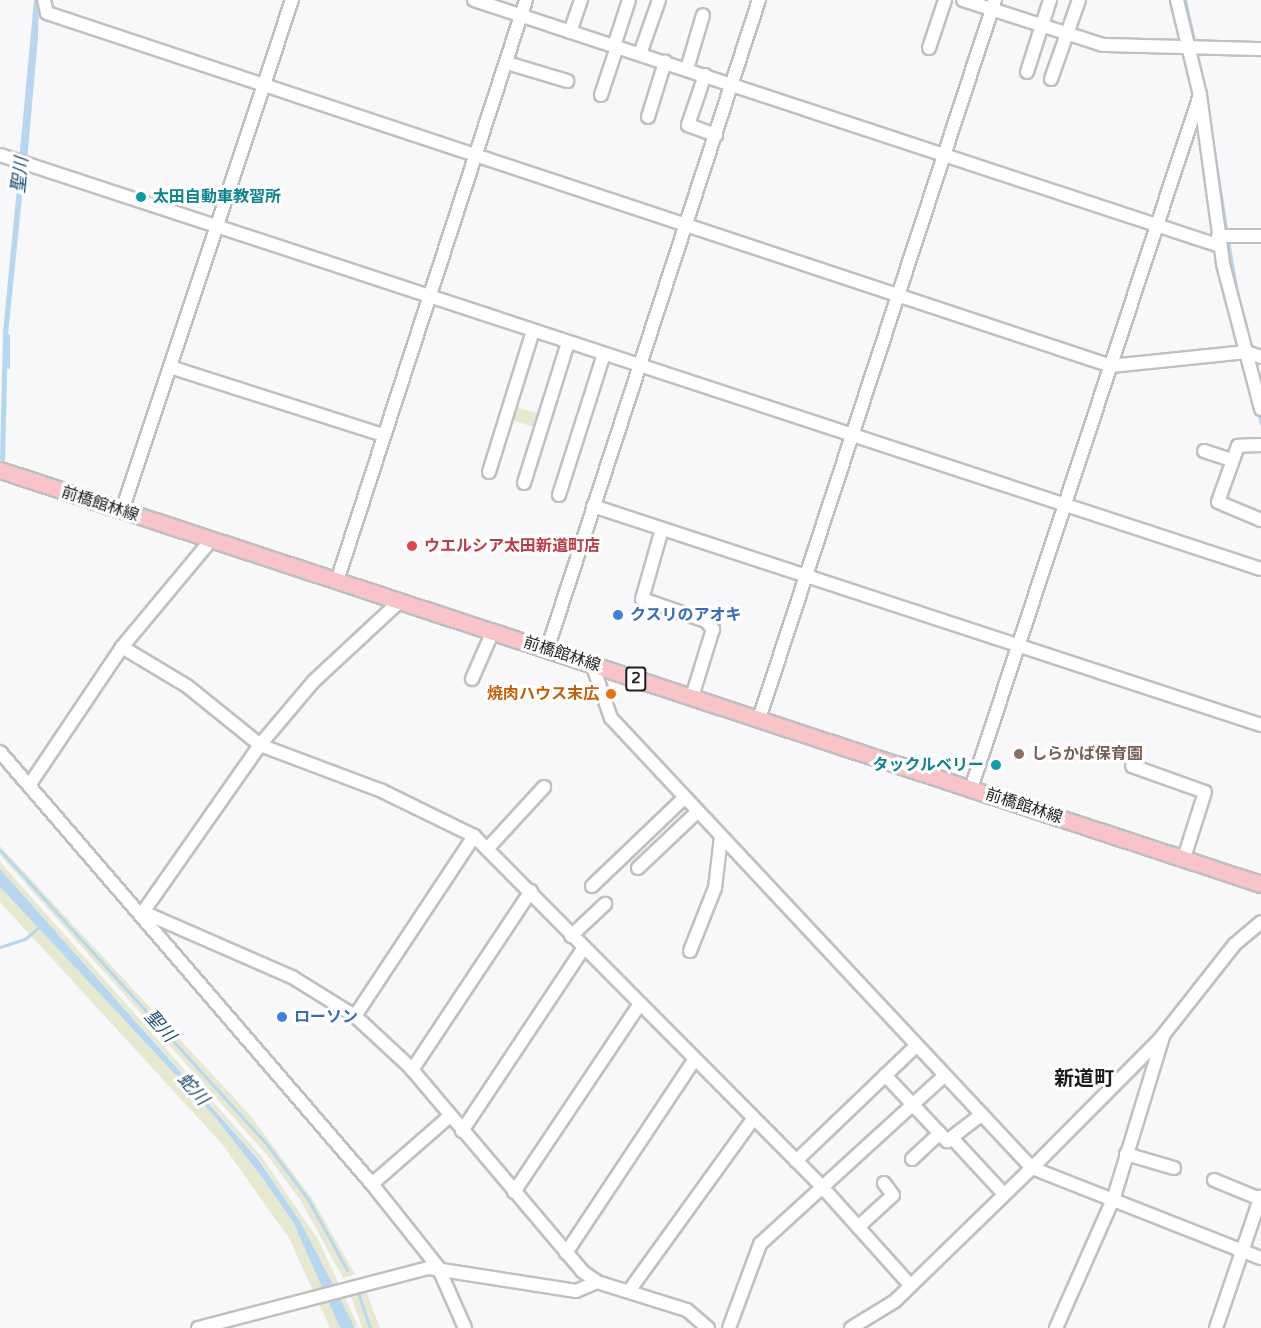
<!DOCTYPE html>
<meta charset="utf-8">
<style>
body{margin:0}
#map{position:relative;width:1261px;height:1328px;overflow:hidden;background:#f8f8fb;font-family:"Varela Round","Noto Sans JP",sans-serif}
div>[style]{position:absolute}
.green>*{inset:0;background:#e6e8d0;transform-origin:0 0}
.water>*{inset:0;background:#b7d7f1}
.stream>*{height:3px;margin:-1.5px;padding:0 1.5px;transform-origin:1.5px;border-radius:1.5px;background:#b7d7f1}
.roads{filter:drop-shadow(2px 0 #c0c0c3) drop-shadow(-2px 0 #c0c0c3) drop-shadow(0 2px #c0c0c3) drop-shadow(0 -2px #c0c0c3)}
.minor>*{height:12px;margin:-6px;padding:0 6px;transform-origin:6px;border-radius:6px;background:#fff}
.major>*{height:15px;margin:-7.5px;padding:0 7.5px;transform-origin:7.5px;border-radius:7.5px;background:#f8c4c8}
.dots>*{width:16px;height:16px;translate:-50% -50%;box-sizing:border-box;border:3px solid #fff;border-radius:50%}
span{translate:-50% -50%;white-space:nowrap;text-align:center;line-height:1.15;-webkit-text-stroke:6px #fff;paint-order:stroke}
.shield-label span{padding:2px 4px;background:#fff;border:2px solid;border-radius:4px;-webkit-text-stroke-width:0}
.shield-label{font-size:15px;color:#1e1e1f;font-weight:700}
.culture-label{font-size:16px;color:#0d838f;font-weight:700}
.left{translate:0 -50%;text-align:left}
.right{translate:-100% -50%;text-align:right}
.street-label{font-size:16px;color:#1e1e1f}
.health-label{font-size:16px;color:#be3a42;font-weight:700}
.shop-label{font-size:16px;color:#366cbe;font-weight:700}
.food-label{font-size:16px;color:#c56008;font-weight:700}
.education-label{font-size:16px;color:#785e54;font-weight:700}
.water-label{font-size:18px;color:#174a6d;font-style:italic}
.quarter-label{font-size:20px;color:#1e1e1f;font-weight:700}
</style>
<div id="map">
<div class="green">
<div style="left:510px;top:405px;width:37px;height:14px;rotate:17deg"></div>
<div style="clip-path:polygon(0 846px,250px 1115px,313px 1200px,355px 1274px,343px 1278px,301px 1201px,267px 1155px,0 855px)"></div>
<div style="clip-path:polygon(0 862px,261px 1156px,319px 1241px,359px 1328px,351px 1325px,300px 1221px,259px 1159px,0 869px)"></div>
<div style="clip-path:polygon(0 887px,215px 1117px,264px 1180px,293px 1222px,340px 1328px,330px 1328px,289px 1238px,223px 1145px,0 902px)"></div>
<div style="clip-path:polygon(365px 1288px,380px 1328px,362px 1328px,350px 1293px)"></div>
</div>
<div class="water">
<div style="clip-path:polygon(34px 0,39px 0,38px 37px,27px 162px,19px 161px)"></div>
<div style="clip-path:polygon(19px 167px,25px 167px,8px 335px,5px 462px,0 460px,3px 332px)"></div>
<div style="clip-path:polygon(0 869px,258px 1159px,300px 1221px,355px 1328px,340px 1328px,293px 1222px,264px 1180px,215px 1117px,0 887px)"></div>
</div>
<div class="stream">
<div style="left:1185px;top:0;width:45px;rotate:77.2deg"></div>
<div style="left:1196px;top:51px;width:17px;rotate:80deg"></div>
<div style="left:1214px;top:151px;width:84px;rotate:81.1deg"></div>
<div style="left:1228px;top:240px;width:60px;rotate:80.4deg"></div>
<div style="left:8px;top:367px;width:32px;rotate:-90deg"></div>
<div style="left:1258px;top:412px;width:12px;rotate:76deg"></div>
<div style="left:0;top:850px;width:399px;rotate:47.8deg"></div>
<div style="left:268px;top:1146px;width:66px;rotate:53deg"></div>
<div style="left:308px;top:1199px;width:81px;rotate:61.2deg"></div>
<div style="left:0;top:947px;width:26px;rotate:-18deg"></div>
<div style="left:25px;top:939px;width:20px;rotate:-41deg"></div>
<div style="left:358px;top:1293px;width:37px;rotate:71deg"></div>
</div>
<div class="roads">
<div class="minor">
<div style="left:44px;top:0;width:13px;rotate:77deg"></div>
<div style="left:47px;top:13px;width:1121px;rotate:18.35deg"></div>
<div style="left:1111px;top:366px;width:136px;rotate:-5.9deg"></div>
<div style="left:1246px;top:352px;width:16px;rotate:18deg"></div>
<div style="left:474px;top:0;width:786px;rotate:18.25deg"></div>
<div style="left:963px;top:0;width:147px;rotate:17.8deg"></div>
<div style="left:1103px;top:45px;width:158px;rotate:1.5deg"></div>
<div style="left:1177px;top:0;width:98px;rotate:76.4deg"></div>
<div style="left:1200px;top:95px;width:171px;rotate:82.2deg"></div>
<div style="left:1223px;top:264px;width:150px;rotate:75.3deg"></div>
<div style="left:570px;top:32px;width:34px;rotate:-71deg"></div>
<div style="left:614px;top:46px;width:48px;rotate:-71.9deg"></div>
<div style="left:929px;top:48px;width:51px;rotate:-71.6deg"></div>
<div style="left:640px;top:54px;width:57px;rotate:-70.6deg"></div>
<div style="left:507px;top:63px;width:63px;rotate:16.7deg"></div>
<div style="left:687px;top:69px;width:56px;rotate:-73.5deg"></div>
<div style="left:1027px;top:72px;width:76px;rotate:-72.3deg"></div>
<div style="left:705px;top:75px;width:53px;rotate:108.8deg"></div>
<div style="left:688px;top:125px;width:30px;rotate:20deg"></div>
<div style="left:1051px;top:79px;width:84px;rotate:-70.5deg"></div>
<div style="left:601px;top:95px;width:51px;rotate:-71.6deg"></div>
<div style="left:648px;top:117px;width:58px;rotate:-72.8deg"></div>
<div style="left:0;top:155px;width:1327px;rotate:18.18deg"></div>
<div style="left:1218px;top:236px;width:43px"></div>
<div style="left:170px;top:367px;width:224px;rotate:17.7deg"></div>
<div style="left:1261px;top:445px;width:23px;rotate:178deg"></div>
<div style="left:1238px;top:446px;width:59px;rotate:109.7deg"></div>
<div style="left:1218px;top:502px;width:47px;rotate:22.7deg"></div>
<div style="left:1204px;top:451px;width:29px;rotate:18deg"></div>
<div style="left:489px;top:472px;width:148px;rotate:-72.7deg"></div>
<div style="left:524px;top:483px;width:147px;rotate:-72.6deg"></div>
<div style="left:559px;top:495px;width:148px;rotate:-72.3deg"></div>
<div style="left:593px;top:506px;width:703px;rotate:18.15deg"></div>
<div style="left:122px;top:511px;width:539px;rotate:-71.6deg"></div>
<div style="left:662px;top:529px;width:73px;rotate:105.9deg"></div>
<div style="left:642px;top:599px;width:68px;rotate:19deg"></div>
<div style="left:706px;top:621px;width:11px;rotate:49deg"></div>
<div style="left:713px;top:629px;width:71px;rotate:107.2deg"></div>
<div style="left:337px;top:581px;width:611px;rotate:-71.98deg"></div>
<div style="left:399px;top:602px;width:117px;rotate:137.1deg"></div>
<div style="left:313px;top:682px;width:82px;rotate:130.1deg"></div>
<div style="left:260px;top:745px;width:204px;rotate:125deg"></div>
<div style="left:143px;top:912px;width:163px;rotate:23.6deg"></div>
<div style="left:292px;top:977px;width:74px;rotate:31.8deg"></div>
<div style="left:355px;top:1016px;width:74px;rotate:42.8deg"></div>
<div style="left:409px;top:1066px;width:268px;rotate:49.8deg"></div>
<div style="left:582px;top:1271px;width:19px;rotate:36deg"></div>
<div style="left:597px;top:1282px;width:94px;rotate:17.3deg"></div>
<div style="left:687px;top:1310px;width:28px;rotate:41deg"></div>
<div style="left:122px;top:647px;width:76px;rotate:31deg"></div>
<div style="left:187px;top:686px;width:94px;rotate:38.9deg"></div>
<div style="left:260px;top:745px;width:128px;rotate:20.6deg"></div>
<div style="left:380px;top:790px;width:105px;rotate:26.1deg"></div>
<div style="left:474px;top:836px;width:497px;rotate:45.2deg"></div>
<div style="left:824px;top:1189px;width:129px;rotate:48.1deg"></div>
<div style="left:547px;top:650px;width:684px;rotate:-71.94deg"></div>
<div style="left:592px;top:664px;width:57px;rotate:70.6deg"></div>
<div style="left:611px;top:718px;width:616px;rotate:46.91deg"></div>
<div style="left:1032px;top:1168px;width:246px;rotate:21.5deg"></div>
<div style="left:472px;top:679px;width:52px;rotate:-66.4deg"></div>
<div style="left:759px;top:719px;width:757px;rotate:-71.83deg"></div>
<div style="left:0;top:752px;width:570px;rotate:49.27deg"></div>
<div style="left:372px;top:1184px;width:106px;rotate:51.5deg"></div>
<div style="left:438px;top:1267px;width:67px;rotate:66.1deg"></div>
<div style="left:1132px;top:766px;width:77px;rotate:19.6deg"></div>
<div style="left:1205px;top:792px;width:69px;rotate:107.7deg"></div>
<div style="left:30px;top:784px;width:165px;rotate:-56.1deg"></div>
<div style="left:122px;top:647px;width:139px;rotate:-50.2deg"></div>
<div style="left:971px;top:789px;width:731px;rotate:-71.74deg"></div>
<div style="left:488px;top:848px;width:83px;rotate:-47.4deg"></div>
<div style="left:638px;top:868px;width:81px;rotate:-43.5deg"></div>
<div style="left:592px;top:886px;width:127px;rotate:-43.7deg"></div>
<div style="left:571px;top:936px;width:47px;rotate:-43.3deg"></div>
<div style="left:690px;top:951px;width:68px;rotate:-68.4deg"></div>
<div style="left:715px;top:888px;width:51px;rotate:-83.3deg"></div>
<div style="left:355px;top:1016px;width:216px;rotate:-56.5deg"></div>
<div style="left:412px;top:1070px;width:215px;rotate:-56.4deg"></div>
<div style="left:885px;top:1075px;width:91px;rotate:46.8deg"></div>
<div style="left:947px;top:1141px;width:44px;rotate:-37.6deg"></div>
<div style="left:462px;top:1131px;width:219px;rotate:-56.4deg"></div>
<div style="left:952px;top:1138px;width:75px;rotate:47.2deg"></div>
<div style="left:1126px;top:1154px;width:50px;rotate:16.3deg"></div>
<div style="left:912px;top:1159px;width:38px;rotate:-43deg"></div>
<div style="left:796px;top:1161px;width:166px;rotate:-43.8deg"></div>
<div style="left:1214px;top:1180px;width:50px;rotate:22.4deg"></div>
<div style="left:372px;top:1184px;width:103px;rotate:-41.1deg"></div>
<div style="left:514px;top:1192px;width:223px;rotate:-56.2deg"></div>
<div style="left:858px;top:1227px;width:47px;rotate:-42.4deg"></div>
<div style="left:893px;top:1195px;width:15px;rotate:-127deg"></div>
<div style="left:566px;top:1253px;width:233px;rotate:-56.4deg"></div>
<div style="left:629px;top:1291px;width:213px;rotate:-54.2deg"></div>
<div style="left:198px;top:1328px;width:239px;rotate:-14.6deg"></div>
<div style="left:429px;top:1268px;width:149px;rotate:8.9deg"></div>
<div style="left:576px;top:1291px;width:23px;rotate:-23deg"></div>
<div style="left:729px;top:1328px;width:90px;rotate:-69.7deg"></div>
<div style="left:760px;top:1244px;width:249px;rotate:-42.4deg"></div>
<div style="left:851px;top:1328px;width:52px;rotate:-31.5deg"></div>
<div style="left:895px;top:1301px;width:191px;rotate:-44.2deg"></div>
<div style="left:1032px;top:1168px;width:182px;rotate:-45.2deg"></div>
<div style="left:1160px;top:1039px;width:121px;rotate:-51.7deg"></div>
<div style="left:1235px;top:944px;width:34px;rotate:-40deg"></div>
<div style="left:1056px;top:1328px;width:143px;rotate:-66.1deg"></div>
<div style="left:1114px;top:1197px;width:167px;rotate:-73deg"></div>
<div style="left:1216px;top:1328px;width:139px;rotate:-71.2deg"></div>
</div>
<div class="major">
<div style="left:0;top:470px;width:1327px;rotate:18.18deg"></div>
</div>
</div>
<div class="dots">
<div style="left:141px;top:197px;background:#0f9aa8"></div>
<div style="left:412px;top:546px;background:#e0444e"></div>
<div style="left:618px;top:615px;background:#3f7fe0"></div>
<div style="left:611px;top:694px;background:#e8710a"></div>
<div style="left:1019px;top:754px;background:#8d6e63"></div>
<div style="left:996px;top:765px;background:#0f9aa8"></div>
<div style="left:282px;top:1017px;background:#3f7fe0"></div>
</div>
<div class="shield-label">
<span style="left:636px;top:679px">2</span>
</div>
<div class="culture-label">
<span class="left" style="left:153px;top:197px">太田自動車教習所</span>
<span class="right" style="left:984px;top:765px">タックルベリー</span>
</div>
<div class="street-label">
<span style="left:100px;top:504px;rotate:18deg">前橋館林線</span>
<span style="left:562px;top:654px;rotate:18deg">前橋館林線</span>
<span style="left:1024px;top:806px;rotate:18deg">前橋館林線</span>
</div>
<div class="health-label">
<span class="left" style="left:424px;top:546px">ウエルシア太田新道町店</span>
</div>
<div class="shop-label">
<span class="left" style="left:630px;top:615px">クスリのアオキ</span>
<span class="left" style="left:294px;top:1017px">ローソン</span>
</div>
<div class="food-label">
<span class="right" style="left:599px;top:694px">焼肉ハウス末広</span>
</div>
<div class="education-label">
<span class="left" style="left:1031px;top:754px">しらかば保育園</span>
</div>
<div class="water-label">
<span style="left:20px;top:175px;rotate:-84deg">聖川</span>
<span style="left:160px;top:1026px;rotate:48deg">聖川</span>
<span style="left:193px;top:1089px;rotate:48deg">蛇川</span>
</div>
<div class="quarter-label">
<span style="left:1084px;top:1079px">新道町</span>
</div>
</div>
